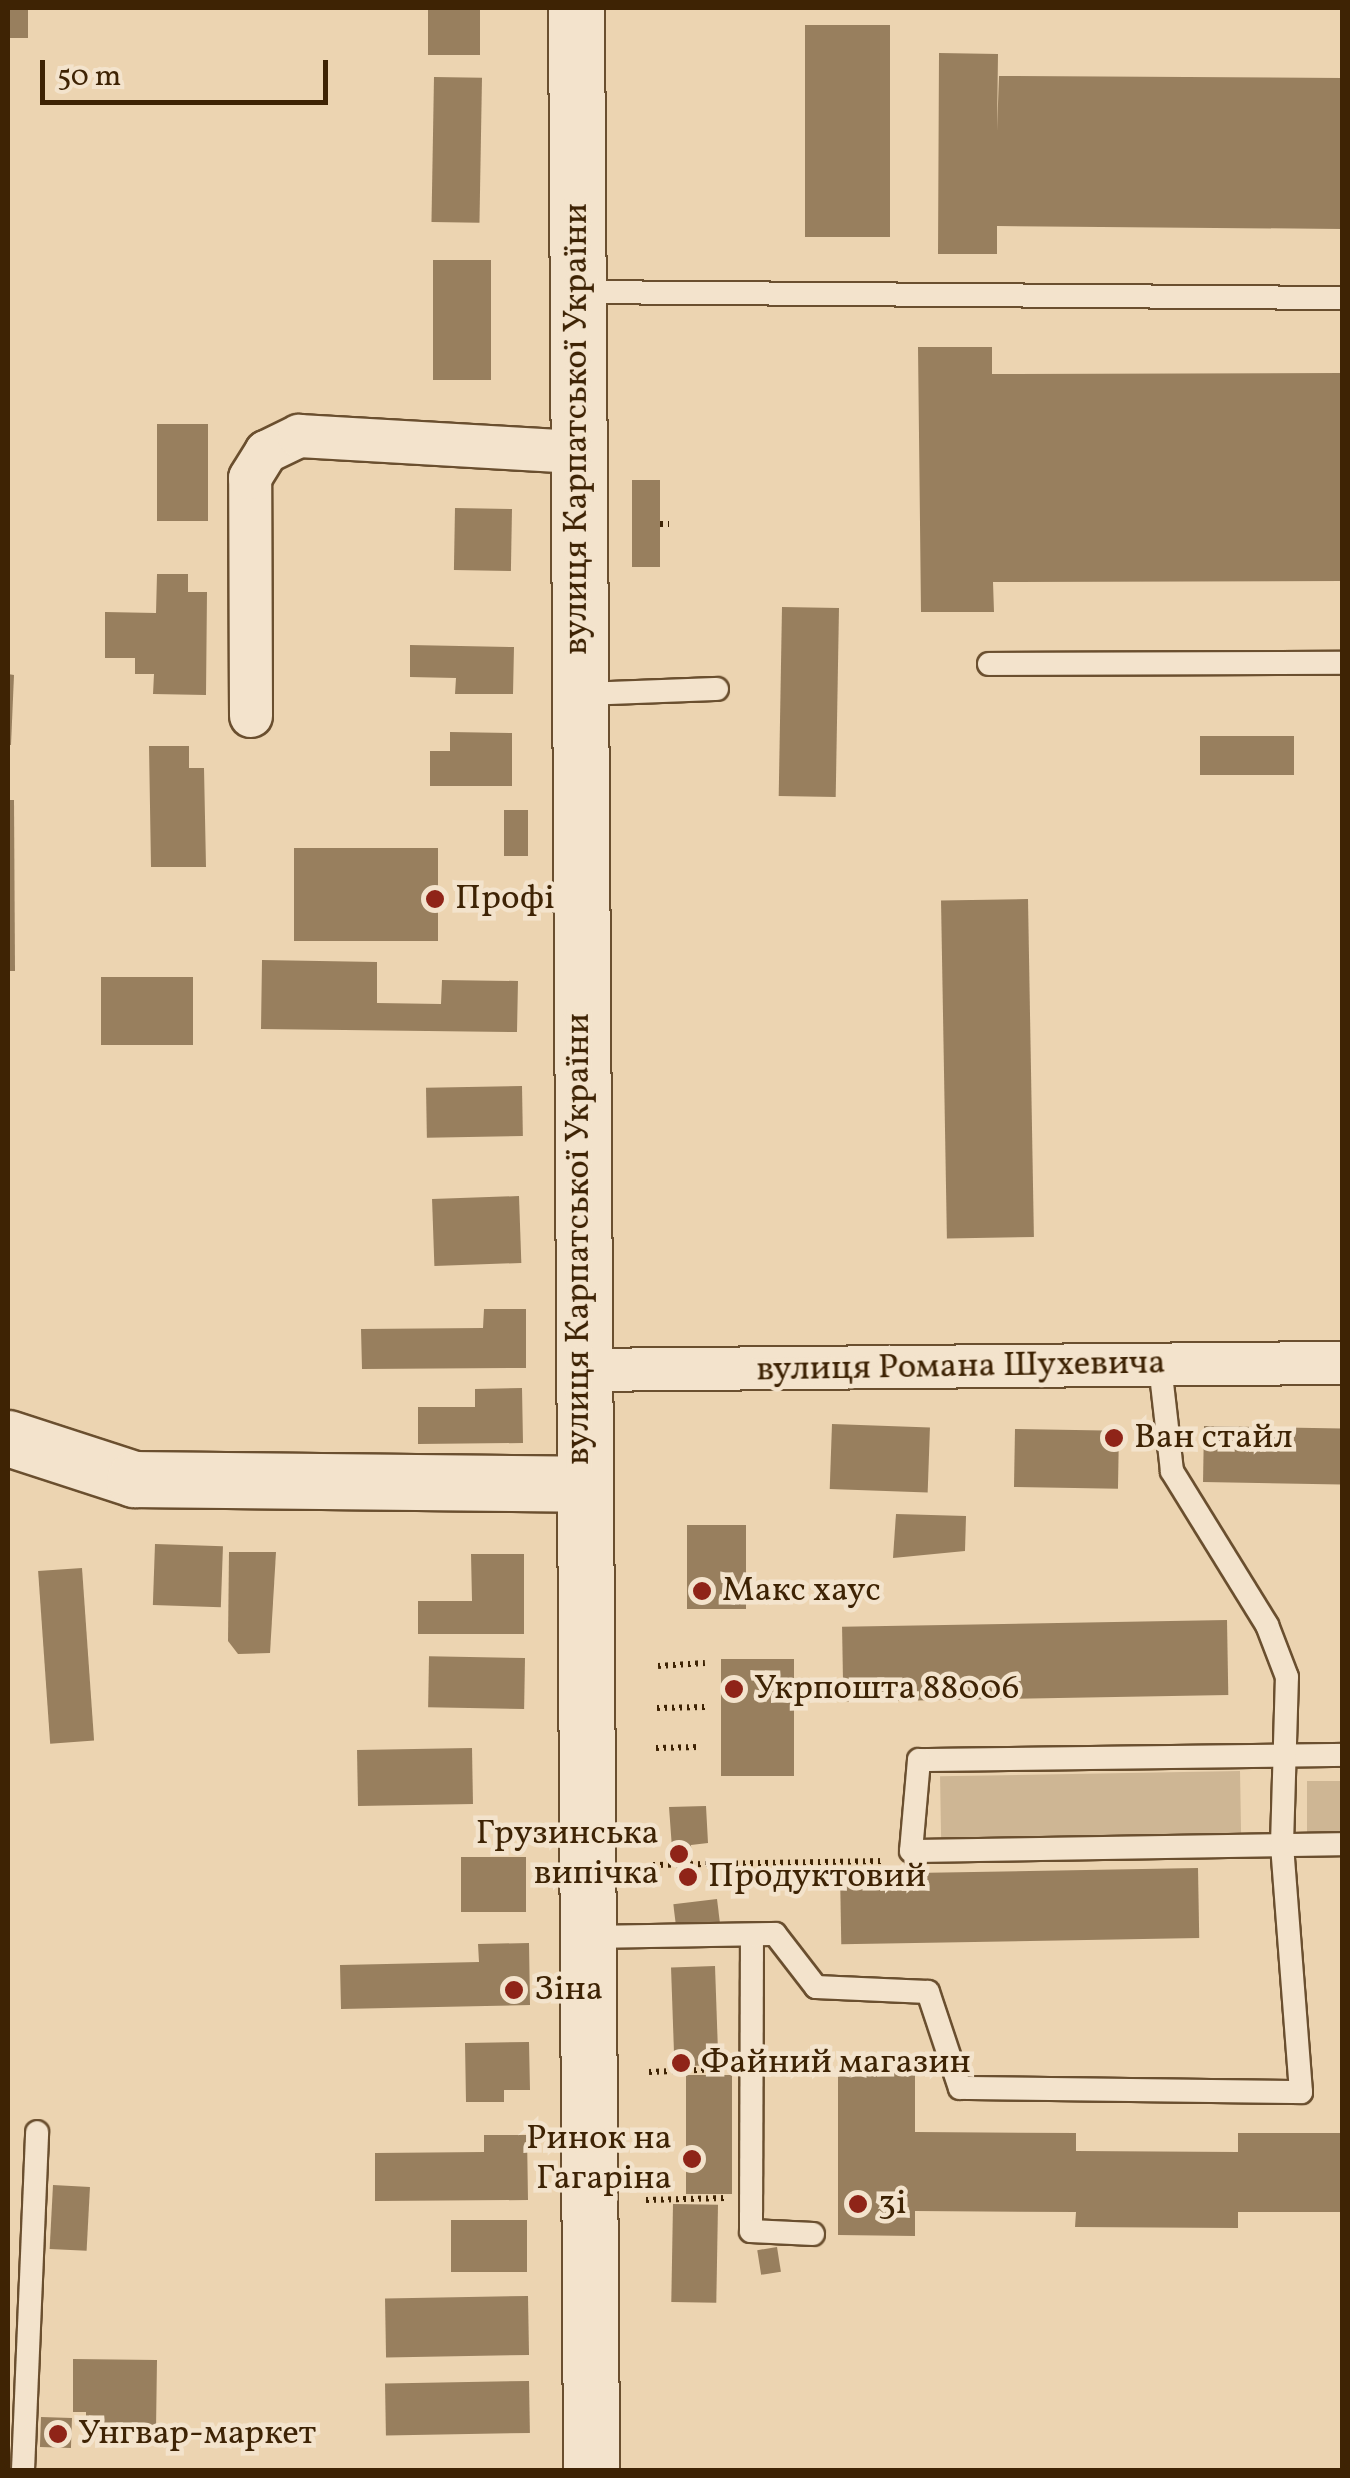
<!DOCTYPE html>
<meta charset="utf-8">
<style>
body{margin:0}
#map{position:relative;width:1350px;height:2478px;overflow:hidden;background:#ecd4b1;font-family:Vollkorn,serif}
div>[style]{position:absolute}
.green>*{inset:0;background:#ceb694;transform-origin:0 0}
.building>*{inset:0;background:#987f5e;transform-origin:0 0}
.path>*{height:6px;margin-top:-3px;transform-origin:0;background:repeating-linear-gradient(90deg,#3e2304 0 2.5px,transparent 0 7.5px)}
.roads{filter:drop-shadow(2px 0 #6a4f2f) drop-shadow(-2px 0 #6a4f2f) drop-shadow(0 2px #6a4f2f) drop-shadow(0 -2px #6a4f2f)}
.service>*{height:22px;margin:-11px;padding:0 11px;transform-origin:11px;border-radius:11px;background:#f3e3cc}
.minor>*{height:42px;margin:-21px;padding:0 21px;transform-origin:21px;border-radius:21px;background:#f3e3cc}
.tertiary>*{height:55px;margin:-27.5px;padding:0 27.5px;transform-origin:27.5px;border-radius:27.5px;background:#f3e3cc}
.secondary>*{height:55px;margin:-27.5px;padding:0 27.5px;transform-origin:27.5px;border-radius:27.5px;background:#f3e3cc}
.dots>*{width:28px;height:28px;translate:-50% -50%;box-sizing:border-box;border:5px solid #f3e3cc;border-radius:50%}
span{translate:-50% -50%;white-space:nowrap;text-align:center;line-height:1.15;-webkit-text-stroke:9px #f3e3cc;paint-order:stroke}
.street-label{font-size:35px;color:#3e2304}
.poi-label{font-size:35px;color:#3e2304}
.left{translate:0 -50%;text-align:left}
.right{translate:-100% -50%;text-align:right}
.frame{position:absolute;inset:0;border:10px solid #3e2304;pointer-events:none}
.scale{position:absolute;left:40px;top:60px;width:288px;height:45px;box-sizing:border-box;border:5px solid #3e2304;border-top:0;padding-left:12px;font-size:30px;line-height:35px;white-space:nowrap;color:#3e2304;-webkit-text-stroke:8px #f3e3cc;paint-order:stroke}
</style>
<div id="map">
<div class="green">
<div style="left:1240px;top:1771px;width:63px;height:300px;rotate:89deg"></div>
<div style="left:1307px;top:1781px;width:35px;height:57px"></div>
</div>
<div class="building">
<div style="left:8px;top:8px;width:20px;height:30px"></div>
<div style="left:428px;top:8px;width:52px;height:47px"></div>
<div style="left:805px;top:25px;width:85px;height:212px"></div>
<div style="clip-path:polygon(939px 53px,998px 54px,997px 131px,999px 76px,1342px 78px,1342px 229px,997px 226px,997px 254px,938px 254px)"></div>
<div style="left:434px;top:77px;width:48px;height:145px;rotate:1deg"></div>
<div style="left:433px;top:260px;width:58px;height:120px"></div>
<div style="clip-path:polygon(918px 347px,992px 347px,992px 374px,1342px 373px,1342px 581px,993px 582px,994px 612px,921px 612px)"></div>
<div style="left:157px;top:424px;width:51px;height:97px"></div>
<div style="left:632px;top:480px;width:28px;height:87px"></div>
<div style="left:455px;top:508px;width:57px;height:62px;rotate:1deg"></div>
<div style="clip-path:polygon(157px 574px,188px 574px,188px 592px,207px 592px,206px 695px,153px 694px,154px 674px,135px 674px,135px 658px,105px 658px,105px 612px,156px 613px)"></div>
<div style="left:782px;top:607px;width:57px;height:189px;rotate:1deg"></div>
<div style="clip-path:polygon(410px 645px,514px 647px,513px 694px,455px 694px,456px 678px,410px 677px)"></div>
<div style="clip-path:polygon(8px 674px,14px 675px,11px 745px,8px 745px)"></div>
<div style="clip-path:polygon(450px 732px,512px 733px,512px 786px,430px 786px,430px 751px,450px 751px)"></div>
<div style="left:1200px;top:736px;width:94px;height:39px"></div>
<div style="clip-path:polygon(149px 746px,189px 746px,189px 768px,204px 768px,206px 867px,151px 867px)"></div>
<div style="clip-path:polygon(8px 800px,14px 800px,15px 971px,8px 971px)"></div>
<div style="left:504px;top:810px;width:24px;height:46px"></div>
<div style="left:294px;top:848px;width:144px;height:93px"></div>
<div style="left:1028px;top:899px;width:338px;height:87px;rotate:89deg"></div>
<div style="clip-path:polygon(262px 960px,377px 962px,377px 1003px,441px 1004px,442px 980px,518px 981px,517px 1032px,261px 1029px)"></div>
<div style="left:193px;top:977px;width:68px;height:92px;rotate:90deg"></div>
<div style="left:522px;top:1086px;width:50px;height:96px;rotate:89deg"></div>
<div style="left:519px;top:1196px;width:67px;height:87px;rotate:88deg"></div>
<div style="clip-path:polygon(484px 1309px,526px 1309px,526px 1368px,362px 1369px,361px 1329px,483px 1328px)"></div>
<div style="clip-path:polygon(522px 1388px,523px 1443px,418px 1444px,418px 1407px,475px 1407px,475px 1389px)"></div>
<div style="left:832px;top:1424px;width:98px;height:65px;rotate:2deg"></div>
<div style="left:1204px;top:1426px;width:138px;height:56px;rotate:1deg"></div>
<div style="left:1015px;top:1429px;width:104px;height:58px;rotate:1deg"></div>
<div style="clip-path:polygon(896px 1514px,966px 1516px,965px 1551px,893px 1558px)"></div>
<div style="left:687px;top:1525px;width:59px;height:84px"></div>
<div style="left:155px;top:1544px;width:68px;height:61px;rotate:2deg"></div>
<div style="clip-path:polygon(229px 1552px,276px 1552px,270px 1653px,238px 1654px,228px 1641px)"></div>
<div style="clip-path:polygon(471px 1554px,524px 1554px,524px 1634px,418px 1634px,418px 1601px,472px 1601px)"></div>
<div style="left:82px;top:1568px;width:173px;height:44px;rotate:86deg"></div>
<div style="left:1227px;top:1620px;width:75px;height:385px;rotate:89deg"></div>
<div style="left:525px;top:1658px;width:51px;height:96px;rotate:91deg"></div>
<div style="left:721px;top:1659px;width:73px;height:117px"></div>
<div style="left:472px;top:1748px;width:56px;height:115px;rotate:89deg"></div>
<div style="clip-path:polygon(706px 1806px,708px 1843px,691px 1845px,692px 1862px,673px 1862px,669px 1807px)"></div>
<div style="left:461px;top:1857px;width:65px;height:55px"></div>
<div style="left:1198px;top:1868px;width:70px;height:358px;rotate:89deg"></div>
<div style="left:717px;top:1899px;width:26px;height:44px;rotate:83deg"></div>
<div style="clip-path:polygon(529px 1943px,530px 2005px,341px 2009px,340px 1965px,479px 1962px,478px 1944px)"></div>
<div style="left:715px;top:1966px;width:99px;height:44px;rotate:88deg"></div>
<div style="clip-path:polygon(529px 2042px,530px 2090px,504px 2090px,504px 2102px,466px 2102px,465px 2043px)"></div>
<div style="clip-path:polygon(838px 2066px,915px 2067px,915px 2132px,1076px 2133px,1076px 2151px,1238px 2152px,1238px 2133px,1342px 2133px,1342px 2212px,1238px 2212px,1238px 2228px,1075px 2227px,1076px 2212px,915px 2211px,915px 2236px,838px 2235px)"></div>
<div style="left:686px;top:2075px;width:46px;height:119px"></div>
<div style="clip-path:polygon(484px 2135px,527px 2135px,528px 2200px,375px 2201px,375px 2153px,484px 2152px)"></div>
<div style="left:53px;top:2185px;width:37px;height:64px;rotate:3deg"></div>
<div style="left:673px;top:2204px;width:45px;height:98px;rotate:1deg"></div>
<div style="left:451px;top:2220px;width:76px;height:52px"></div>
<div style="left:777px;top:2247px;width:25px;height:20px;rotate:81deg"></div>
<div style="left:528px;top:2296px;width:59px;height:143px;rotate:89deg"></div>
<div style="clip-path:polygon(73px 2359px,157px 2360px,156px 2430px,86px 2429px,86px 2412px,73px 2412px)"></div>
<div style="left:529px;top:2381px;width:52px;height:144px;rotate:89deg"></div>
<div style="left:41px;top:2417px;width:31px;height:30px;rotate:2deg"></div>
</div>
<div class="path">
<div style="left:660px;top:524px;width:9px"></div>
<div style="left:658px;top:1666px;width:47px;rotate:-3.7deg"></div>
<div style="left:657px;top:1708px;width:48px;rotate:-1.2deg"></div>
<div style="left:656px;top:1748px;width:43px;rotate:-1.3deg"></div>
<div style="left:653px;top:1865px;width:231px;rotate:-1deg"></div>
<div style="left:649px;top:2072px;width:74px;rotate:-2.3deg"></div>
<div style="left:646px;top:2200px;width:79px;rotate:-1.5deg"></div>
</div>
<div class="roads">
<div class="service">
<div style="left:577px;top:292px;width:765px;rotate:0.45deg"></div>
<div style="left:989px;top:664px;width:353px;rotate:-0.2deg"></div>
<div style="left:581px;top:694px;width:136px;rotate:-2.1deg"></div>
<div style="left:1342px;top:1755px;width:423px;rotate:179.3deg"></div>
<div style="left:919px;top:1760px;width:91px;rotate:95deg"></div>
<div style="left:911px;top:1851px;width:431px;rotate:-0.9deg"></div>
<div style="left:752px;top:1935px;width:296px;rotate:90.2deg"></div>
<div style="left:751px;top:2231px;width:62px;rotate:2.8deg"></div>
<div style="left:585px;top:1937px;width:190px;rotate:-0.9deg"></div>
<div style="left:775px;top:1934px;width:67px;rotate:52.3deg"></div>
<div style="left:816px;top:1987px;width:112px;rotate:2.6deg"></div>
<div style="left:928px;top:1992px;width:101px;rotate:71.6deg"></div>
<div style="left:960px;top:2088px;width:341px;rotate:0.7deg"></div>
<div style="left:1301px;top:2092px;width:249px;rotate:-94.4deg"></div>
<div style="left:1282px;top:1844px;width:167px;rotate:-88.3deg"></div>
<div style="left:1287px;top:1677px;width:56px;rotate:-111deg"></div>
<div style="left:1267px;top:1625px;width:181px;rotate:-121.7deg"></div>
<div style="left:1172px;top:1471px;width:107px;rotate:-96.5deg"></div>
<div style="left:23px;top:2470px;width:338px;rotate:-87.6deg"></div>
</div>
<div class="minor">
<div style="left:251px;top:716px;width:238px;rotate:-90.2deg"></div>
<div style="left:250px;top:478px;width:31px;rotate:-58deg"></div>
<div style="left:266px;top:452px;width:37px;rotate:-26deg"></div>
<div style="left:299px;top:436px;width:278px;rotate:3.3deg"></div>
<div style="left:579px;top:1370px;width:763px;rotate:-0.53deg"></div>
</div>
<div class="tertiary">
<div style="left:8px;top:1438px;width:133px;rotate:18deg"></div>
<div style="left:134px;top:1479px;width:445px;rotate:0.6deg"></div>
</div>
<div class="secondary">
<div style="left:576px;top:8px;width:2462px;rotate:89.65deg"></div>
</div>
</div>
<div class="dots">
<div style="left:435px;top:899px;background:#8f2418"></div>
<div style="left:1114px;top:1438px;background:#8f2418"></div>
<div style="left:702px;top:1591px;background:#8f2418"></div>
<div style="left:734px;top:1689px;background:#8f2418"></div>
<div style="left:679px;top:1854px;background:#8f2418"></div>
<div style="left:688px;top:1877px;background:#8f2418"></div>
<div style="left:514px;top:1990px;background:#8f2418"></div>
<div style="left:681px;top:2063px;background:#8f2418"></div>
<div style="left:692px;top:2159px;background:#8f2418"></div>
<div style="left:858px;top:2204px;background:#8f2418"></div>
<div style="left:58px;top:2434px;background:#8f2418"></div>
</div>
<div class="street-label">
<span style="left:577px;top:429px;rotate:-90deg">вулиця Карпатської України</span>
<span style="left:579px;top:1239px;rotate:-90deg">вулиця Карпатської України</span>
<span style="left:961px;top:1367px;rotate:-1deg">вулиця Романа Шухевича</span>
</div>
<div class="poi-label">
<span class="left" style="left:455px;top:899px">Профі</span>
<span class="left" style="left:1134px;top:1438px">Ван стайл</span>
<span class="left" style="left:722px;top:1591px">Макс хаус</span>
<span class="left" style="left:754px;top:1689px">Укрпошта 88006</span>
<span class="right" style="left:659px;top:1854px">Грузинська<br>випічка</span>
<span class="left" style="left:708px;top:1877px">Продуктовий</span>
<span class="left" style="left:534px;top:1990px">Зіна</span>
<span class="left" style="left:701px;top:2063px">Файний магазин</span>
<span class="right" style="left:672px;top:2159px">Ринок на<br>Гагаріна</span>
<span class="left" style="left:878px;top:2204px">3і</span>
<span class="left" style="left:78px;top:2434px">Унгвар-маркет</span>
</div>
<div class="frame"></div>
<div class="scale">50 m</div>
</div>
